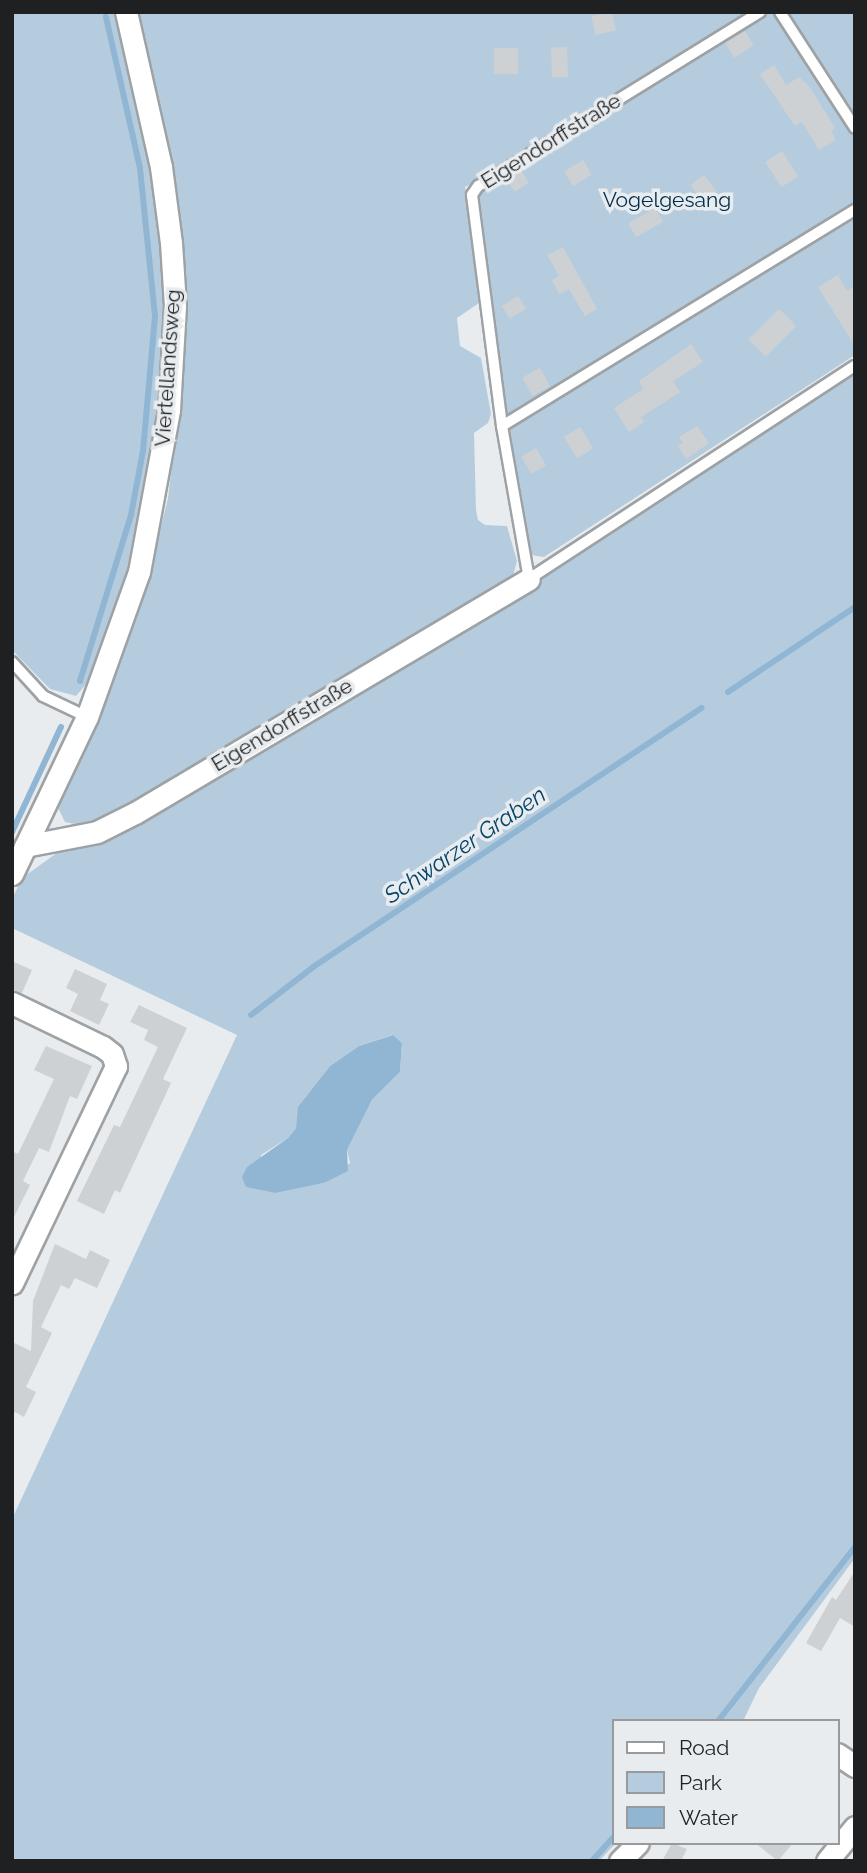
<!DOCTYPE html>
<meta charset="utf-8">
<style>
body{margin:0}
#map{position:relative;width:867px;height:1873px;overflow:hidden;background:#e8ecef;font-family:Raleway,sans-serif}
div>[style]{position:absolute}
.green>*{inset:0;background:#b5ccde}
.water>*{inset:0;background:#91b6d4}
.stream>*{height:6px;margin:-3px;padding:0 3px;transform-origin:3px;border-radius:3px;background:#91b6d4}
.building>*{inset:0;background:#cdd1d4;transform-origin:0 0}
.roads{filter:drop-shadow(2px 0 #9ea2a4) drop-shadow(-2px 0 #9ea2a4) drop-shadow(0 2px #9ea2a4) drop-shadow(0 -2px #9ea2a4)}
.lane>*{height:10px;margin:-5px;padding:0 5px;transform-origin:5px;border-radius:5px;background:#fff}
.street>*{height:21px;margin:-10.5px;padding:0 10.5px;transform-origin:10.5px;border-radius:10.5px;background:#fff}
span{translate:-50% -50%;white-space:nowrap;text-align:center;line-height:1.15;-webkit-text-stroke:7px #e8ecef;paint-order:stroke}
.street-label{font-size:21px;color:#1f2022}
.park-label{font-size:21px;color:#002e4b}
.water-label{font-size:23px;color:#05456c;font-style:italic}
.frame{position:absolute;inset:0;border:14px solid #1f2022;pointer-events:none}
.legend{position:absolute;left:612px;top:1719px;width:228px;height:126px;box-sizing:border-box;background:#e8ecef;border:2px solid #989a9d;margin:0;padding:9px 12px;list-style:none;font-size:21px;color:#1f2022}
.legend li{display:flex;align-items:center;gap:14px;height:35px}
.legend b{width:35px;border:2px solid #989a9d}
</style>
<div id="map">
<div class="green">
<div style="clip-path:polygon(12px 12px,116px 12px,157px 197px,165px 310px,153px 446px,127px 570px,87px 683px,76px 696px,50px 689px,12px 650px)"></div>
<div style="clip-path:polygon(135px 12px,855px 12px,855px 355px,544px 557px,531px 555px,504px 416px,475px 182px,465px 187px,479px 303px,457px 318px,460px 346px,481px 358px,491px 414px,488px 423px,474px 433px,476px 510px,478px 520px,485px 525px,507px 526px,517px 561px,513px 576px,115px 812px,80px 825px,65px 822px,58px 808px,103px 707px,148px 579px,168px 498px,184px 361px,180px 226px)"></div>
<div style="clip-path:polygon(evenodd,855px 373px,855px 1558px,759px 1688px,743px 1721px,613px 1721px,616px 1843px,599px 1861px,12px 1861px,12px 1519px,237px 1035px,12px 928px,12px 899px,22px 878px,54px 855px,526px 590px,855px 373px,392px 1035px,402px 1043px,400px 1072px,372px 1100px,347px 1150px,350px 1163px,324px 1183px,276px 1193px,261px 1155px,288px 1138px,296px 1128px,299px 1107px,330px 1066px,359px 1046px,392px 1035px)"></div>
</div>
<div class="water">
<div style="clip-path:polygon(393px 1035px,402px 1043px,400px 1072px,372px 1100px,347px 1150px,348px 1171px,324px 1183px,276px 1193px,246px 1187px,242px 1177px,247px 1167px,288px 1138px,296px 1128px,298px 1107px,330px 1066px,359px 1046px)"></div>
</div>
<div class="stream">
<div style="left:80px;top:681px;width:174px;rotate:-72.9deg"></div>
<div style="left:131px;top:515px;width:65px;rotate:-79.4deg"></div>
<div style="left:143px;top:451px;width:136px;rotate:-84.9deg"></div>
<div style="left:155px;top:316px;width:149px;rotate:-95.8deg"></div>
<div style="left:140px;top:168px;width:155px;rotate:-102.7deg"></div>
<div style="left:728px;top:692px;width:153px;rotate:-33.8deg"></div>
<div style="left:12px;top:832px;width:116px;rotate:-65deg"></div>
<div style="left:251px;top:1015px;width:78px;rotate:-37.7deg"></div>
<div style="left:313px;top:967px;width:467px;rotate:-33.7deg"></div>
<div style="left:718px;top:1721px;width:221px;rotate:-51.8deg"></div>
<div style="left:592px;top:1861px;width:31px;rotate:-48deg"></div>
</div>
<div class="building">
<div style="left:612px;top:12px;width:19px;height:21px;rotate:78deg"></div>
<div style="left:745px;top:31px;width:17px;height:23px;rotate:59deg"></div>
<div style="left:567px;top:47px;width:30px;height:16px;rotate:88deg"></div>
<div style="left:494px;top:48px;width:24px;height:26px"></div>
<div style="clip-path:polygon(774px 65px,786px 85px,799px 77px,809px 86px,835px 128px,831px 131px,836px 140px,819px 150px,802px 122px,795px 126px,760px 74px)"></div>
<div style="left:782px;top:151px;width:30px;height:20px;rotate:57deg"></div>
<div style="left:583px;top:160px;width:17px;height:22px;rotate:59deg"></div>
<div style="left:521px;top:170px;width:15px;height:17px;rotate:58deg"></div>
<div style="left:704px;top:175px;width:21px;height:17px;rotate:53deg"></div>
<div style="left:655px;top:208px;width:16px;height:31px;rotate:60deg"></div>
<div style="clip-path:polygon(563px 247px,597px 309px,585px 316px,569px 289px,559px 294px,552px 280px,559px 276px,547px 255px)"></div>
<div style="clip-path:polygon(838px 275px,847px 291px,855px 286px,855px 346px,818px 287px)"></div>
<div style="left:518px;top:296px;width:15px;height:19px;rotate:58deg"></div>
<div style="left:779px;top:309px;width:24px;height:43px;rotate:45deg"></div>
<div style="clip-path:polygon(691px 344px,703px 362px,673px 381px,680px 392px,641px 417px,644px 422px,629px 432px,614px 408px,643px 389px,639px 381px)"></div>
<div style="left:540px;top:368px;width:21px;height:20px;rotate:62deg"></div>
<div style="clip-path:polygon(697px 426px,709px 443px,686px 459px,678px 446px,683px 443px,679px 437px)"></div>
<div style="left:580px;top:427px;width:25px;height:19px;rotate:58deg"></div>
<div style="left:536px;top:448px;width:20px;height:17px;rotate:60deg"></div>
<div style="clip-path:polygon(12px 961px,32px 970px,22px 993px,12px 990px)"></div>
<div style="clip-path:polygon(75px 969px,107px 984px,100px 1000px,109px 1004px,99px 1025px,70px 1011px,78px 994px,66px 988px)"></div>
<div style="clip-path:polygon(139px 1005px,187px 1028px,163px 1079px,171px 1083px,120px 1193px,115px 1190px,104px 1214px,77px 1201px,114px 1125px,120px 1127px,158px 1047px,144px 1040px,148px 1030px,130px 1022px)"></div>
<div style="clip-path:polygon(46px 1046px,92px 1066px,77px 1099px,70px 1096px,49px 1152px,39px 1148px,23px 1181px,30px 1185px,12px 1221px,12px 1151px,18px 1154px,54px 1079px,34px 1070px)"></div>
<div style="clip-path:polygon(55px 1244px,86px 1259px,90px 1250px,110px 1260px,97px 1288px,75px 1278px,69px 1289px,61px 1285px,41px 1327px,52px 1333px,26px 1387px,36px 1392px,24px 1417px,15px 1412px,12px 1417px,12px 1342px,31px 1351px,33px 1301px)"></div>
<div style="clip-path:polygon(855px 1571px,855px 1627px,840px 1618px,821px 1651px,806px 1643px,832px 1597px,836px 1600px)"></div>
<div style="clip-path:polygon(672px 1843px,687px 1849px,681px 1861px,662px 1861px)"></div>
<div style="clip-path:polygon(755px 1843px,793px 1843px,778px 1861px)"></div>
</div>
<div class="roads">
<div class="lane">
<div style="left:760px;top:12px;width:331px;rotate:148.3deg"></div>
<div style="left:478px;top:186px;width:11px;rotate:124deg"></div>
<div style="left:472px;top:195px;width:233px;rotate:82.6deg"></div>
<div style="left:502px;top:426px;width:155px;rotate:80deg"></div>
<div style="left:529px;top:579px;width:389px;rotate:-33.2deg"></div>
<div style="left:780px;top:12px;width:138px;rotate:57.1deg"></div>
<div style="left:502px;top:426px;width:414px;rotate:-31.5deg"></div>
<div style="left:12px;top:662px;width:46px;rotate:47.6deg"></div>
<div style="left:43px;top:696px;width:49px;rotate:25.5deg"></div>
</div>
<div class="street">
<div style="left:25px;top:846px;width:73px;rotate:-11deg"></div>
<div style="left:97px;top:832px;width:42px;rotate:-26.6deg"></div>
<div style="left:135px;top:813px;width:458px;rotate:-30.7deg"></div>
<div style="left:12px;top:874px;width:174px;rotate:-64.5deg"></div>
<div style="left:87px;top:717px;width:154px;rotate:-70.3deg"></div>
<div style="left:139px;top:572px;width:165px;rotate:-79.5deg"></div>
<div style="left:169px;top:410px;width:104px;rotate:-86.7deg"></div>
<div style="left:175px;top:306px;width:63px;rotate:-93.6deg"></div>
<div style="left:171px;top:243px;width:77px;rotate:-97.5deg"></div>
<div style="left:161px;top:167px;width:159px;rotate:-102.7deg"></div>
<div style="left:12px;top:1003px;width:101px;rotate:25.8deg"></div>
<div style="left:103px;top:1047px;width:11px;rotate:38deg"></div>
<div style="left:112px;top:1054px;width:13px;rotate:72deg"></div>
<div style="left:116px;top:1066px;width:241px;rotate:115.6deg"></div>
<div style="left:837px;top:1754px;width:22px;rotate:34deg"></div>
<div style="left:620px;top:1861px;width:25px;rotate:-45deg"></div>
<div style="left:827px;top:1861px;width:44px;rotate:-50.5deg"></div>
</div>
</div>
<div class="street-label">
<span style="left:551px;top:141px;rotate:-32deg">Eigendorffstraße</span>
<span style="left:168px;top:368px;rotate:-86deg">Viertellandsweg</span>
<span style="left:282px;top:725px;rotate:-31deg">Eigendorffstraße</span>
</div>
<div class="park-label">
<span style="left:667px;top:200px">Vogelgesang</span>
</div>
<div class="water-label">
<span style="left:465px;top:845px;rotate:-34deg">Schwarzer Graben</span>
</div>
<div class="frame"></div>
<ul class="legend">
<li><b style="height:9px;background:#fff"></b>Road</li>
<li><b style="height:19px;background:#b5ccde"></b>Park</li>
<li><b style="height:19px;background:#91b6d4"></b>Water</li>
</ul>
</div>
